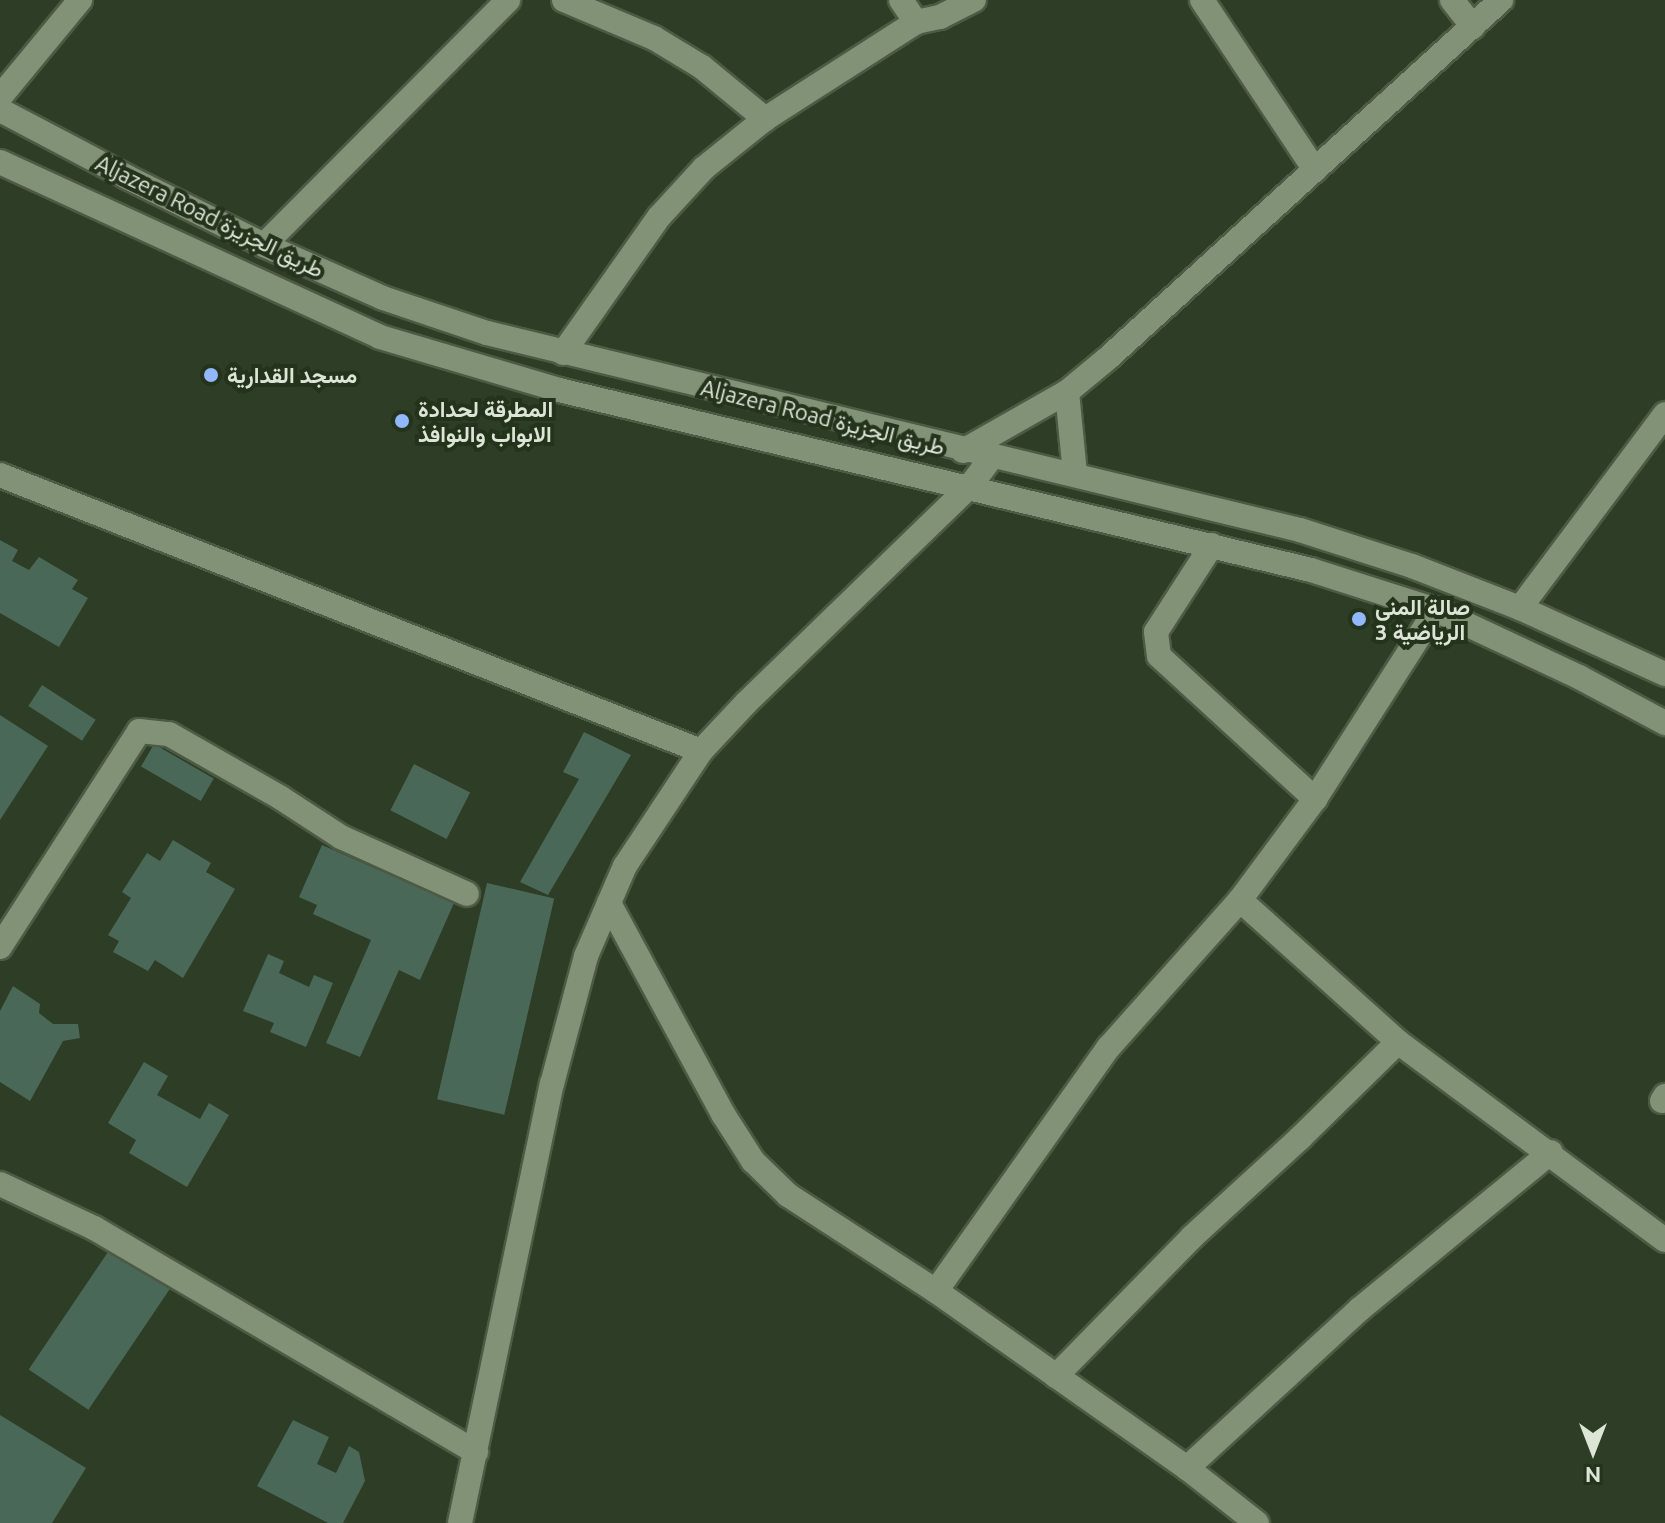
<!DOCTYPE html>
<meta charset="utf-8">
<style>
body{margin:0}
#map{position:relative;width:1665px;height:1523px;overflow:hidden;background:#2e3d25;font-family:Ubuntu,Vazirmatn,sans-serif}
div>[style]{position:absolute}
.building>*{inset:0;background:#4a6857;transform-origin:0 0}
.roads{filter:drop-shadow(2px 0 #4d5a45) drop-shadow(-2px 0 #4d5a45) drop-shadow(0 2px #4d5a45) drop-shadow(0 -2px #4d5a45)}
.street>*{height:24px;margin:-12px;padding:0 12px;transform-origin:12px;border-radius:12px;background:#819277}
.secondary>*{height:24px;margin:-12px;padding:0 12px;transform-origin:12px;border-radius:12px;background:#819277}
.dots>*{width:22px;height:22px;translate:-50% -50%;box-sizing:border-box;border:4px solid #24331b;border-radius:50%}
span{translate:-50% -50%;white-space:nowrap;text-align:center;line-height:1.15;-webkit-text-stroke:8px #24331b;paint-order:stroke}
.street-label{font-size:22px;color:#dce5d6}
.poi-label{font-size:22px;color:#dce5d6;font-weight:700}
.left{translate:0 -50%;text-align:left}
.north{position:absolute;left:1553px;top:1411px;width:80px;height:80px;-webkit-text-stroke:6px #24331b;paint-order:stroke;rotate:180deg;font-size:22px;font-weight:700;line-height:32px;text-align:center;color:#dce5d6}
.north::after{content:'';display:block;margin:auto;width:28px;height:36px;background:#dce5d6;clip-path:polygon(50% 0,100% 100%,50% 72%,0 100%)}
</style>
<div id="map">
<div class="building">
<div style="clip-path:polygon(0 540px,18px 550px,12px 561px,29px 570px,39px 557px,78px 580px,72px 589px,88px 598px,59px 647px,0 613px)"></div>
<div style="left:42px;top:685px;width:64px;height:25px;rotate:33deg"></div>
<div style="clip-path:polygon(0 715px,48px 746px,0 820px)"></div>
<div style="clip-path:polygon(584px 732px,631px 755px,548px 895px,520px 882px,579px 779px,563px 772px)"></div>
<div style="left:154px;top:744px;width:69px;height:26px;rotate:30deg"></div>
<div style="left:414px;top:764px;width:63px;height:52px;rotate:27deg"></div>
<div style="clip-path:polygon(173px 840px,211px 863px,206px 872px,235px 889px,183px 978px,155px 960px,148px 971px,113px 952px,119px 941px,108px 935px,131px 898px,122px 892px,147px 853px,160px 861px)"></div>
<div style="clip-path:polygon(322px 845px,454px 903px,420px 980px,399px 970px,360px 1057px,326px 1043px,371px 940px,313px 914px,317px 905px,299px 897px)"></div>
<div style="left:487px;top:883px;width:69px;height:222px;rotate:13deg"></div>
<div style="clip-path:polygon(268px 954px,284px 961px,279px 973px,309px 987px,314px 975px,333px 983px,306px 1047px,270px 1032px,274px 1023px,243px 1011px)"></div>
<div style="clip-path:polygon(13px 986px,40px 1004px,39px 1013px,53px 1024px,78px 1024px,80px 1038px,63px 1041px,30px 1101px,0 1082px,0 1011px)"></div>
<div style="clip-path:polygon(144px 1062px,168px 1076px,157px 1095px,200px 1119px,209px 1103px,229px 1115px,187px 1187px,129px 1153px,136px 1140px,108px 1123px)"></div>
<div style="left:112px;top:1246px;width:72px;height:149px;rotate:34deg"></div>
<div style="clip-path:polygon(0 1415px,86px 1468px,52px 1523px,0 1523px)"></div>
<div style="clip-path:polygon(293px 1420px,329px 1437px,317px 1464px,336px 1473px,349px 1446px,359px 1452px,365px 1481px,343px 1523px,328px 1523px,257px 1486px)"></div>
</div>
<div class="roads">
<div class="street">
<div style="left:564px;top:0;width:98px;rotate:22.9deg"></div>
<div style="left:654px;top:38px;width:56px;rotate:31.1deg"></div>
<div style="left:702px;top:67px;width:82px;rotate:39.5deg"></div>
<div style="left:901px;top:0;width:27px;rotate:56deg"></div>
<div style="left:1202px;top:0;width:204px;rotate:56.4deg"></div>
<div style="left:1452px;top:0;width:34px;rotate:52deg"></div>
<div style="left:0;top:97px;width:126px;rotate:-50.5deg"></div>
<div style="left:264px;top:245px;width:346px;rotate:-45.1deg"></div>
<div style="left:563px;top:353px;width:166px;rotate:-54.8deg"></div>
<div style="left:659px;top:217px;width:67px;rotate:-47.4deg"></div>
<div style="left:704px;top:168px;width:78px;rotate:-38.8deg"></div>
<div style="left:765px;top:119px;width:179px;rotate:-32.7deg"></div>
<div style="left:916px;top:22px;width:25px;rotate:-12deg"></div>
<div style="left:940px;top:17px;width:38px;rotate:-27deg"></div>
<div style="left:1067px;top:392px;width:82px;rotate:84.4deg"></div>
<div style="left:963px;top:451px;width:120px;rotate:-29.6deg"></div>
<div style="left:1067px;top:392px;width:53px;rotate:-39.7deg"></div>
<div style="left:1108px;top:358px;width:532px;rotate:-42.33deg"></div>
<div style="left:0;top:475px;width:753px;rotate:21.49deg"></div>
<div style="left:1212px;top:545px;width:103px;rotate:122.8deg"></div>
<div style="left:1156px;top:632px;width:24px;rotate:83deg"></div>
<div style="left:1159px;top:656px;width:212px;rotate:42.5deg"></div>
<div style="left:1520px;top:608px;width:242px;rotate:-53.2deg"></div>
<div style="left:1240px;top:900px;width:212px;rotate:41.9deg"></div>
<div style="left:1398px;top:1042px;width:332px;rotate:36.6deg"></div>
<div style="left:609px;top:903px;width:240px;rotate:61.6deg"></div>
<div style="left:723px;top:1114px;width:56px;rotate:57.4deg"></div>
<div style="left:753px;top:1161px;width:49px;rotate:44.2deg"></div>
<div style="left:788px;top:1195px;width:176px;rotate:33deg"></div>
<div style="left:936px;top:1291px;width:307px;rotate:35.2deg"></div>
<div style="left:1187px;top:1468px;width:89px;rotate:38.2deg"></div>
<div style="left:0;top:947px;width:257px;rotate:-57.2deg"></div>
<div style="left:139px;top:731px;width:30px;rotate:6deg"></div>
<div style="left:169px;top:734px;width:129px;rotate:29.7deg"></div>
<div style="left:281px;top:798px;width:72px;rotate:33deg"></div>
<div style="left:341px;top:837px;width:138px;rotate:24.3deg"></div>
<div style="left:1662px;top:1101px;width:6px;rotate:-59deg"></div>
<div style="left:0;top:1184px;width:104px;rotate:25.1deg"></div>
<div style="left:94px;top:1228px;width:443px;rotate:30.4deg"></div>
<div style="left:936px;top:1291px;width:299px;rotate:-54.7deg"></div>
<div style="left:1109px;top:1047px;width:197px;rotate:-48.3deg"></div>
<div style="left:1240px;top:900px;width:126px;rotate:-53.4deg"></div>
<div style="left:1315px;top:799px;width:224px;rotate:-57.4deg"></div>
<div style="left:1056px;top:1376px;width:194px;rotate:-45.6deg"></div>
<div style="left:1192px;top:1237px;width:147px;rotate:-42.5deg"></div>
<div style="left:1300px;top:1138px;width:137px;rotate:-44.4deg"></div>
<div style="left:1187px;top:1468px;width:235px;rotate:-42.6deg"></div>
<div style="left:1360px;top:1309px;width:247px;rotate:-39.4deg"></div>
<div style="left:460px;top:1523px;width:449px;rotate:-78.2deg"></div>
<div style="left:552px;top:1084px;width:132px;rotate:-75.1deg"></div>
<div style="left:586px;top:956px;width:98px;rotate:-66.6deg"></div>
<div style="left:625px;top:866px;width:138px;rotate:-56.5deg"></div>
<div style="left:701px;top:751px;width:66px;rotate:-46.8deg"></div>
<div style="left:746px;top:703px;width:312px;rotate:-44.1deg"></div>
<div style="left:970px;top:486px;width:36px;rotate:-53deg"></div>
</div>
<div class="secondary">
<div style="left:0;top:110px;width:144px;rotate:27.8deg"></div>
<div style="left:127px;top:177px;width:153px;rotate:26.4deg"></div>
<div style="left:264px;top:245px;width:130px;rotate:24deg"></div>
<div style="left:383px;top:298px;width:110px;rotate:18.6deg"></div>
<div style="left:487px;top:333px;width:837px;rotate:13.62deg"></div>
<div style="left:1300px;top:530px;width:118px;rotate:17.8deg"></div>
<div style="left:1412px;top:566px;width:116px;rotate:21.3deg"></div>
<div style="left:1520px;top:608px;width:159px;rotate:24.5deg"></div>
<div style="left:0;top:162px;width:418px;rotate:24.7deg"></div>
<div style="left:380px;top:337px;width:187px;rotate:16.5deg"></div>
<div style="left:559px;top:390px;width:773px;rotate:13.46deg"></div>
<div style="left:1311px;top:570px;width:131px;rotate:17.7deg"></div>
<div style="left:1436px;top:610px;width:158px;rotate:25.1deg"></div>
<div style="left:1579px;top:677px;width:98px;rotate:28.1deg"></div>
</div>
</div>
<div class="dots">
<div style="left:211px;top:375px;background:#91b8fd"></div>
<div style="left:402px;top:421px;background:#91b8fd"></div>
<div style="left:1359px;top:619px;background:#91b8fd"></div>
</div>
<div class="street-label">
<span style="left:210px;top:216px;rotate:26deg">Aljazera Road طريق الجزيزة</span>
<span style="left:823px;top:417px;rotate:14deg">Aljazera Road طريق الجزيزة</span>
</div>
<div class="poi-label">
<span class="left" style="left:227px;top:375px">مسجد القدارية</span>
<span class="left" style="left:418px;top:421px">المطرقة لحدادة<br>الابواب والنوافذ</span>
<span class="left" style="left:1375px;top:619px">صالة المنى<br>الرياضية 3</span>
</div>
<div class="north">N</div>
</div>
